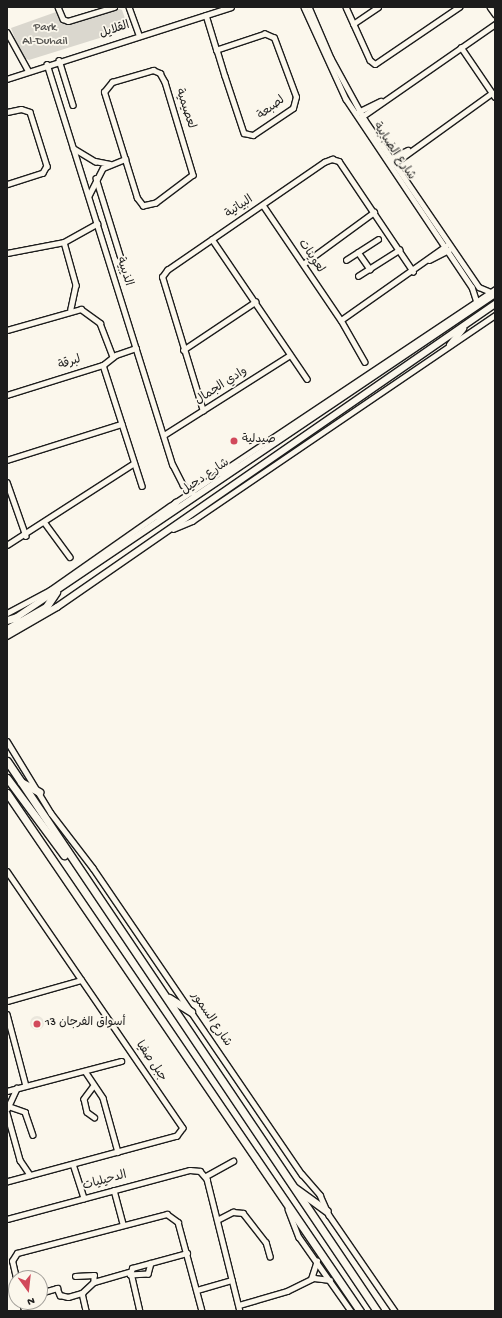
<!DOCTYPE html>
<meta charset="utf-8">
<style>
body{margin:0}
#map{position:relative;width:502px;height:1318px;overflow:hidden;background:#fbf7ec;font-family:"Gochi Hand","Playpen Sans Arabic",sans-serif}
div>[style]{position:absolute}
.built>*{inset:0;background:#eae6dc}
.round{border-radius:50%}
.green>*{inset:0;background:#dad7ce}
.roads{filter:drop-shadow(1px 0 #1c1c1c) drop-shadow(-1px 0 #1c1c1c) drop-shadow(0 1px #1c1c1c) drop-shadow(0 -1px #1c1c1c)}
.minor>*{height:4.5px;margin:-2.25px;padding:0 2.25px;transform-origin:2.25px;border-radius:2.25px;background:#fbf7ec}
.secondary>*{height:6px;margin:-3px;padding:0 3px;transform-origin:3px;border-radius:3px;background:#fbf7ec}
.primary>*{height:7px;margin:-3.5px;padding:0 3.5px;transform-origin:3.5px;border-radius:3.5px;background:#fbf7ec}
.dots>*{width:11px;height:11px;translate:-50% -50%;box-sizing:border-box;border:2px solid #fbf7ec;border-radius:50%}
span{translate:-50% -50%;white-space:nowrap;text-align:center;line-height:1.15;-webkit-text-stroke:3.5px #fbf7ec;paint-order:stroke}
.park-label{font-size:12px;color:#555451}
.street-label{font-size:12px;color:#1c1c1c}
.poi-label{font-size:12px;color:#1c1c1c}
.left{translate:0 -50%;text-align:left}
.frame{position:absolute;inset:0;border:8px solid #1c1c1c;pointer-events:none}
.north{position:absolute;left:8px;top:1270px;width:40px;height:40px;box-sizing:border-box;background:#fbf7ec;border:1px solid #a29f99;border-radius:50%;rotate:165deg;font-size:11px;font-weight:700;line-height:16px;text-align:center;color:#1c1c1c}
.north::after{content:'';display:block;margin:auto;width:14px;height:18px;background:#d1495b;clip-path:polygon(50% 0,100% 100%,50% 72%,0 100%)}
</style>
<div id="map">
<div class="built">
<div class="round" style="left:30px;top:1016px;width:14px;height:14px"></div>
</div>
<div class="green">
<div style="clip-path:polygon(114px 7px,122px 10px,127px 24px,122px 31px,29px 60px,22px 57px,11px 28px,56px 12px,61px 24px)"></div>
</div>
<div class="roads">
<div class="minor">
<div style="left:58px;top:7px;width:13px;rotate:67deg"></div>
<div style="left:63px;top:19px;width:5px;rotate:22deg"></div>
<div style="left:68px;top:21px;width:48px;rotate:-16.9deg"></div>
<div style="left:129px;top:7px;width:29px;rotate:70deg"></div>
<div style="left:304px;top:7px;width:101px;rotate:65.5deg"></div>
<div style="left:346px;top:99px;width:226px;rotate:56.2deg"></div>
<div style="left:472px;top:287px;width:16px;rotate:72deg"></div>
<div style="left:309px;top:7px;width:56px;rotate:66.7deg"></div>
<div style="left:331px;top:58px;width:71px;rotate:61.3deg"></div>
<div style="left:365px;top:120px;width:202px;rotate:55.7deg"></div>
<div style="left:479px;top:287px;width:13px;rotate:23deg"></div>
<div style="left:346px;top:7px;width:58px;rotate:65.6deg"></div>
<div style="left:370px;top:60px;width:6px;rotate:39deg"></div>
<div style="left:375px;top:64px;width:102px;rotate:-34.2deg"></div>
<div style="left:490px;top:7px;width:9px;rotate:54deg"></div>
<div style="left:206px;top:15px;width:37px;rotate:73deg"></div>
<div style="left:217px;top:50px;width:27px;rotate:73deg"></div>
<div style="left:225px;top:76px;width:60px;rotate:71.6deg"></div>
<div style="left:244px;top:133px;width:9px;rotate:13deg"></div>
<div style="left:253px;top:135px;width:48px;rotate:-34deg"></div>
<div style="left:293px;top:108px;width:11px;rotate:-75deg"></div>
<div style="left:296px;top:97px;width:63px;rotate:-110.4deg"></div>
<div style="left:274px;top:38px;width:10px;rotate:-156deg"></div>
<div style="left:265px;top:34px;width:51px;rotate:161.6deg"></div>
<div style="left:353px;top:24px;width:30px;rotate:-34deg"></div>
<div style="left:7px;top:32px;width:43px;rotate:61.1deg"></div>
<div style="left:461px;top:47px;width:60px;rotate:55.8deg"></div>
<div style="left:59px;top:60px;width:47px;rotate:72.7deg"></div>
<div style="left:47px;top:64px;width:420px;rotate:72.6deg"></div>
<div style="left:173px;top:465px;width:22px;rotate:63deg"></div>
<div style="left:183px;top:485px;width:13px;rotate:39deg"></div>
<div style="left:153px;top:70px;width:8px;rotate:23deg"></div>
<div style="left:160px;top:73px;width:10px;rotate:61deg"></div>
<div style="left:165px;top:82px;width:97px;rotate:73.2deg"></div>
<div style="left:193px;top:175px;width:46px;rotate:142.9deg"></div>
<div style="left:156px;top:203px;width:13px;rotate:167deg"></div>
<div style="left:143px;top:206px;width:10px;rotate:-127deg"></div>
<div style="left:137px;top:198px;width:111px;rotate:-107.3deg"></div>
<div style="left:104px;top:92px;width:13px;rotate:-51deg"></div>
<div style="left:112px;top:82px;width:43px;rotate:-16.3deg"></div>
<div style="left:7px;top:79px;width:235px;rotate:-17.8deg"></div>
<div style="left:7px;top:112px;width:14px;rotate:-12deg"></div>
<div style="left:21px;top:109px;width:9px;rotate:18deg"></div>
<div style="left:30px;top:112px;width:57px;rotate:72.5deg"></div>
<div style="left:47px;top:166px;width:8px;rotate:120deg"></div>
<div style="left:43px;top:173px;width:38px;rotate:162deg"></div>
<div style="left:358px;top:112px;width:25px;rotate:-26deg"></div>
<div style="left:360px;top:118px;width:165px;rotate:-34.8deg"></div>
<div style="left:73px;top:148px;width:26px;rotate:31deg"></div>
<div style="left:95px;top:161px;width:15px;rotate:11deg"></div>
<div style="left:388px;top:160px;width:22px;rotate:-27deg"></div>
<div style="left:392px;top:165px;width:123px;rotate:-35.8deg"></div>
<div style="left:96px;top:178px;width:81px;rotate:72.7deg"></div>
<div style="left:89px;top:195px;width:30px;rotate:-63deg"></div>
<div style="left:103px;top:168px;width:24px;rotate:-22deg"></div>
<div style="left:263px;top:205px;width:139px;rotate:55.9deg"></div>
<div style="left:341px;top:320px;width:48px;rotate:60.3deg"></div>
<div style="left:212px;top:239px;width:169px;rotate:55.8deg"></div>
<div style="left:64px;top:242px;width:45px;rotate:74.4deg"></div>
<div style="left:76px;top:285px;width:25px;rotate:102deg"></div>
<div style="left:358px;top:252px;width:21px;rotate:55deg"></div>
<div style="left:7px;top:253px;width:58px;rotate:-10.9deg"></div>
<div style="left:64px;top:242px;width:38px;rotate:-29deg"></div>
<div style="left:346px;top:260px;width:38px;rotate:-33deg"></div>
<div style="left:429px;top:260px;width:22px;rotate:-27deg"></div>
<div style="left:303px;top:264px;width:88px;rotate:-36.2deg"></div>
<div style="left:358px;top:276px;width:49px;rotate:-32.4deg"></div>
<div style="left:341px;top:320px;width:128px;rotate:-35.2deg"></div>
<div style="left:7px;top:330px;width:77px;rotate:-15.8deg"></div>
<div style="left:81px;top:309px;width:24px;rotate:36deg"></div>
<div style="left:100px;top:323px;width:36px;rotate:69deg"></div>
<div style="left:183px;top:350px;width:87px;rotate:-33.7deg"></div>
<div style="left:103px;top:365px;width:127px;rotate:72.1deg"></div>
<div style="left:7px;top:395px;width:101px;rotate:-17.4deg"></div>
<div style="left:103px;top:365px;width:16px;rotate:-38deg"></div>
<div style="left:116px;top:355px;width:21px;rotate:-19deg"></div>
<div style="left:203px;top:411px;width:140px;rotate:-107deg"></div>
<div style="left:162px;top:277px;width:9px;rotate:-54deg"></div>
<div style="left:167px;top:270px;width:191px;rotate:-34.5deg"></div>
<div style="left:324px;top:162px;width:9px;rotate:-21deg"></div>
<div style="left:332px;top:159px;width:7px;rotate:16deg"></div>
<div style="left:339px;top:161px;width:133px;rotate:56.1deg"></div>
<div style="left:164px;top:435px;width:149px;rotate:-32.4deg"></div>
<div style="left:7px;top:460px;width:120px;rotate:-17.5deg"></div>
<div style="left:7px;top:482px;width:57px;rotate:70.6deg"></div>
<div style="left:45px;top:523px;width:42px;rotate:53.7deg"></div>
<div style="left:173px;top:529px;width:21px;rotate:-23deg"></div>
<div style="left:192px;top:521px;width:366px;rotate:-34.2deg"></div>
<div style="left:7px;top:545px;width:151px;rotate:-32.8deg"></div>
<div style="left:7px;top:613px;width:49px;rotate:-28.1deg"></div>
<div style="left:50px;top:590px;width:146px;rotate:-35deg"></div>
<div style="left:170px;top:506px;width:391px;rotate:-33.7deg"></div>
<div style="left:7px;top:741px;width:84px;rotate:58.6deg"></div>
<div style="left:51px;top:813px;width:69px;rotate:52.6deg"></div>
<div style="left:93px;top:868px;width:371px;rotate:55.7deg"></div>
<div style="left:302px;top:1174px;width:28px;rotate:49deg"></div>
<div style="left:320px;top:1195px;width:22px;rotate:66deg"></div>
<div style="left:329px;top:1215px;width:116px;rotate:55.5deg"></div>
<div style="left:7px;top:871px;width:311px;rotate:55.6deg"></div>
<div style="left:183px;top:1128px;width:10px;rotate:127deg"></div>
<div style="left:177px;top:1136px;width:176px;rotate:164.9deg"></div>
<div style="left:7px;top:1001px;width:77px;rotate:-15.8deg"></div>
<div style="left:7px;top:1014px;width:74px;rotate:75.2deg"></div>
<div style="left:85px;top:1071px;width:32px;rotate:56deg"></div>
<div style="left:103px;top:1098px;width:56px;rotate:74.5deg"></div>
<div style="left:93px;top:1087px;width:15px;rotate:127deg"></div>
<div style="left:84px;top:1099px;width:13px;rotate:77deg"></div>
<div style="left:87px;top:1112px;width:9px;rotate:36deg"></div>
<div style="left:7px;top:1091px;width:118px;rotate:-14.7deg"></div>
<div style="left:8px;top:1106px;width:18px;rotate:19deg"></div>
<div style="left:25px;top:1112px;width:24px;rotate:71deg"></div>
<div style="left:7px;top:1109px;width:23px;rotate:-65deg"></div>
<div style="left:7px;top:1113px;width:49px;rotate:74.5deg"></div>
<div style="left:20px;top:1160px;width:18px;rotate:56deg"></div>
<div style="left:73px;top:1164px;width:36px;rotate:72deg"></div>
<div style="left:206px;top:1176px;width:31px;rotate:-29deg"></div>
<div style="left:114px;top:1190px;width:35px;rotate:75deg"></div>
<div style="left:288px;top:1209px;width:30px;rotate:69deg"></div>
<div style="left:299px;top:1237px;width:90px;rotate:54.9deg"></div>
<div style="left:7px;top:1219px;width:189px;rotate:-15deg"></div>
<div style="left:190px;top:1170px;width:10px;rotate:6deg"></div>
<div style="left:200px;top:1171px;width:11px;rotate:49deg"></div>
<div style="left:207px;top:1179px;width:136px;rotate:76deg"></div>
<div style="left:217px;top:1220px;width:18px;rotate:-27deg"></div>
<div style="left:233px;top:1212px;width:10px;rotate:6deg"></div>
<div style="left:243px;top:1213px;width:37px;rotate:52deg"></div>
<div style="left:266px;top:1242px;width:15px;rotate:74deg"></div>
<div style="left:151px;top:1263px;width:11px;rotate:105deg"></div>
<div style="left:148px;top:1274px;width:18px;rotate:177deg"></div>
<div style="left:130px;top:1275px;width:7px;rotate:-74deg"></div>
<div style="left:132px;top:1268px;width:57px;rotate:-15.3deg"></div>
<div style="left:75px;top:1276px;width:19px;rotate:-3deg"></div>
<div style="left:94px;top:1275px;width:7px;rotate:90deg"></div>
<div style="left:132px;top:1277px;width:35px;rotate:77deg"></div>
<div style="left:16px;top:1278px;width:17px;rotate:-103deg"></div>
<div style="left:12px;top:1261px;width:9px;rotate:-58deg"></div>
<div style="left:17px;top:1253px;width:155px;rotate:-14.6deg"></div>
<div style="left:167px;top:1214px;width:14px;rotate:36deg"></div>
<div style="left:178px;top:1222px;width:92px;rotate:74.9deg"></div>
<div style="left:311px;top:1279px;width:19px;rotate:-72deg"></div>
<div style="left:197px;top:1290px;width:36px;rotate:-16deg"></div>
<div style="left:40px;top:1293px;width:18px;rotate:-16deg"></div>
<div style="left:57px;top:1288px;width:8px;rotate:67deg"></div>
<div style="left:60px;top:1295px;width:8px;rotate:14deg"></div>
<div style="left:68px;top:1297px;width:15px;rotate:-16deg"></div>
<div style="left:82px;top:1293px;width:16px;rotate:-43deg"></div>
<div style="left:94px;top:1282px;width:36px;rotate:-16deg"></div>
<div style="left:82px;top:1293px;width:18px;rotate:77deg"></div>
<div style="left:22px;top:1302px;width:9px;rotate:72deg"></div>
<div style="left:239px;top:1305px;width:50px;rotate:-16.3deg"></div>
<div style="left:287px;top:1291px;width:30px;rotate:-26deg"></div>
<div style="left:314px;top:1278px;width:16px;rotate:7deg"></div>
</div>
<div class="secondary">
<div style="left:450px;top:345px;width:21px;rotate:-51deg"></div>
<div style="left:221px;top:473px;width:17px;rotate:-21deg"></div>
<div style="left:160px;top:519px;width:23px;rotate:-45deg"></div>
<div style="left:14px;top:619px;width:581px;rotate:-34.05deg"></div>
<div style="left:7px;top:636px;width:58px;rotate:-30.1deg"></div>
<div style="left:57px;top:607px;width:533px;rotate:-34.67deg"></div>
</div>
<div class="primary">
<div style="left:7px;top:620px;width:10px;rotate:-17deg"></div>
<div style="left:7px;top:629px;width:45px;rotate:-29.4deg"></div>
<div style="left:46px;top:607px;width:18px;rotate:-56deg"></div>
<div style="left:7px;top:761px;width:663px;rotate:56.07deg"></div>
<div style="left:7px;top:778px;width:96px;rotate:53.5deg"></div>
<div style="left:21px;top:782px;width:21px;rotate:29deg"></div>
<div style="left:7px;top:793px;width:627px;rotate:55.73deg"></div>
<div style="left:169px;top:998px;width:26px;rotate:32deg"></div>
<div style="left:295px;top:1188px;width:39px;rotate:36deg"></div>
</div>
</div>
<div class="dots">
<div style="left:234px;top:441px;background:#d1495b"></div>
<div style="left:37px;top:1024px;background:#d1495b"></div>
</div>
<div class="park-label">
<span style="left:45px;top:36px">Park<br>Al-Duhail</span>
</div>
<div class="street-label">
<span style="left:115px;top:31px;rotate:-18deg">القلايل</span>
<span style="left:184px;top:109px;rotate:72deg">لعصيمية</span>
<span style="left:272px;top:109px;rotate:-37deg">لصبعة</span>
<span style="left:393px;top:152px;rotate:56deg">شارع الضبابية</span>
<span style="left:240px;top:208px;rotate:-34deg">البياتية</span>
<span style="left:310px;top:257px;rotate:56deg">لعوينات</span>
<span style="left:123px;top:272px;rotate:72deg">الذيبية</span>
<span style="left:70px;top:364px;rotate:-18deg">لبرقة</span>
<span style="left:222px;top:387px;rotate:-33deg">وادي الجمال</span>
<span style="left:206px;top:478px;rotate:-34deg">شارع دحيل</span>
<span style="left:210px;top:1020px;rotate:56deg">شارع السمور</span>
<span style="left:150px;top:1062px;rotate:56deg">جبل صفيا</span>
<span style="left:105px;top:1182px;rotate:-15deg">الدحيليات</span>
</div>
<div class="poi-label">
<span class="left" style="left:242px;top:441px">صيدلية</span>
<span class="left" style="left:45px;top:1024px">أسواق الفرجان 13</span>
</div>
<div class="frame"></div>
<div class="north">N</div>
</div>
